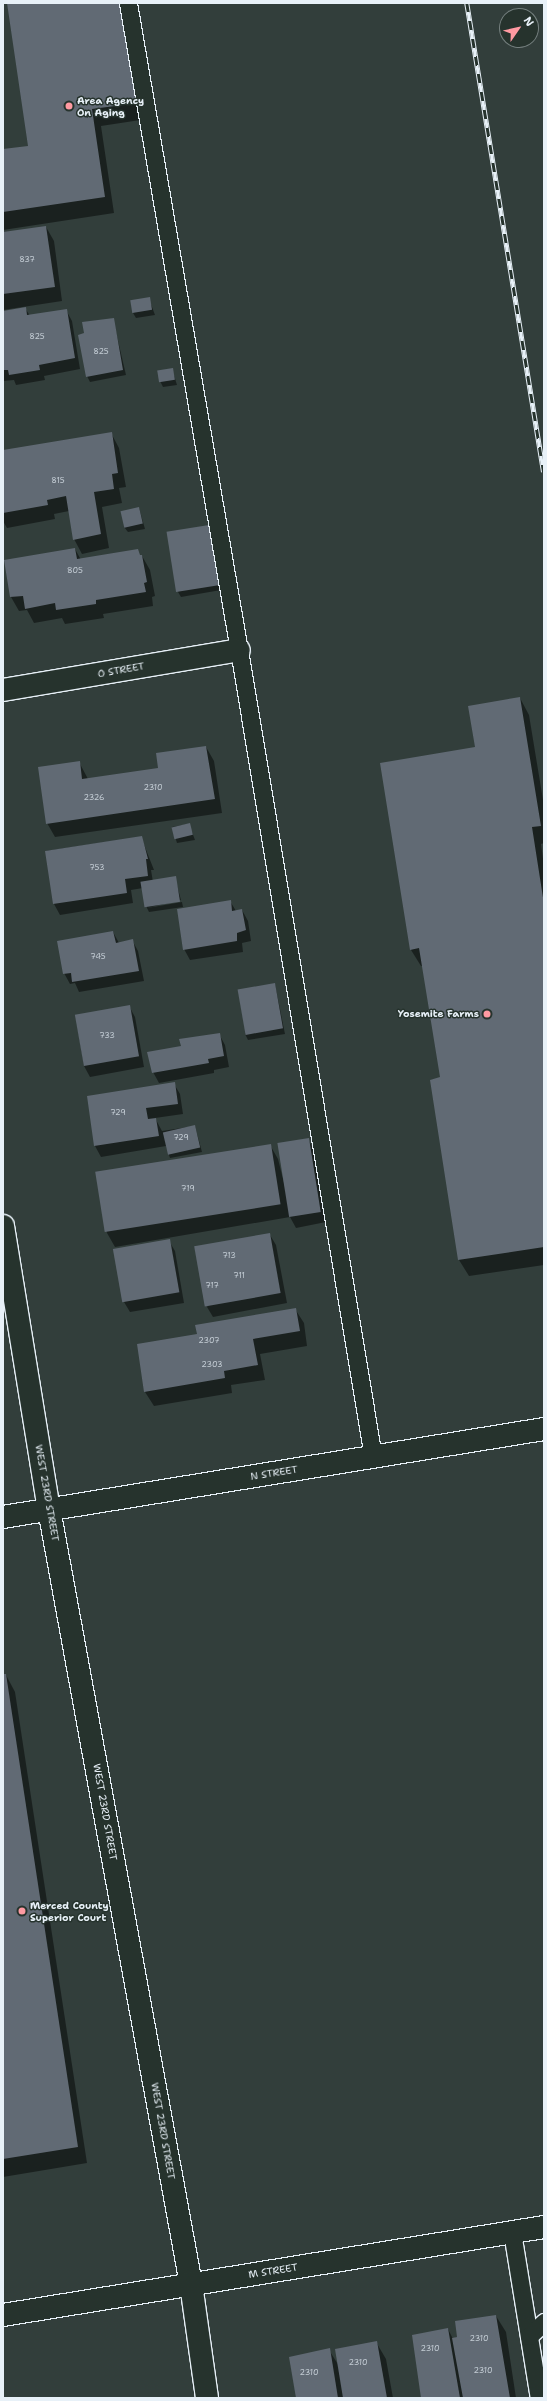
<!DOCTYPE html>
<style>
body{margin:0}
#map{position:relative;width:547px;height:2401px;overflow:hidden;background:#323e3b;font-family:"Shantell Sans",sans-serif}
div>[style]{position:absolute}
.shadow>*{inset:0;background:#0007}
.building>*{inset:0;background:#616a74;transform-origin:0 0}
.roads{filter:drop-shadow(1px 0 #e8f1f8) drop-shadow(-1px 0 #e8f1f8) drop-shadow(0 1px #e8f1f8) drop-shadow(0 -1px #e8f1f8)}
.service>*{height:17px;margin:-8.5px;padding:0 8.5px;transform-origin:8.5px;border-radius:8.5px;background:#26332d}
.minor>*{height:22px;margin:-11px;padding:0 11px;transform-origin:11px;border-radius:11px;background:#26332d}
.tertiary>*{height:22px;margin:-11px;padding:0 11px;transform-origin:11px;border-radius:11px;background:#26332d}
.rail>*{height:4.5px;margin-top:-2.25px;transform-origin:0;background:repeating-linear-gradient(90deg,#26332d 0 9px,#e8f1f8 0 18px);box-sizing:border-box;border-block:1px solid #e8f1f8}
.dots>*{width:11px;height:11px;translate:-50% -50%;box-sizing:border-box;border:2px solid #26332d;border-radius:50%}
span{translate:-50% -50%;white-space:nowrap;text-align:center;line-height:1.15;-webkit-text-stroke:3px #26332d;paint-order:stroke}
.number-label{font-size:8px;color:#c6cfd7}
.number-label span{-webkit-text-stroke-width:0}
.poi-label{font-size:10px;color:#e8f1f8;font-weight:700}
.left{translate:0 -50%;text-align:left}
.right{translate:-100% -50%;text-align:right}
.street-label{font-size:10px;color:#e8f1f8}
.frame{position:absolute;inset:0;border:4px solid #e8f1f8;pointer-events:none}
.north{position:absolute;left:499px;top:8px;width:40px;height:40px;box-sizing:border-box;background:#26332d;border:1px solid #747f7e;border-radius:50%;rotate:56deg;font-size:11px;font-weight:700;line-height:16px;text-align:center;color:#e8f1f8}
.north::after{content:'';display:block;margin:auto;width:14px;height:18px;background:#ff9aa2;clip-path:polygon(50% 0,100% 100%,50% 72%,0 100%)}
</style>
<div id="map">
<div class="shadow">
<div style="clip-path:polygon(8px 3px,130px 3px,147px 119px,101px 126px,114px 213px,3px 230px,3px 150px,29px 147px)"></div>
<div style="clip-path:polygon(46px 227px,54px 241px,62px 301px,3px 310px,3px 233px)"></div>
<div style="clip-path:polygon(149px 299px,155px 315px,136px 318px,133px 313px)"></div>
<div style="clip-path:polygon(25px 308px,30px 316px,66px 310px,72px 321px,80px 369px,44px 376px,45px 380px,16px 385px,14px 380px,3px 381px,3px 312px)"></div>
<div style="clip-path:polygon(113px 319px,126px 375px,90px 382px,87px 376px)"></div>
<div style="clip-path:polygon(172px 369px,177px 385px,163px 387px,160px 381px)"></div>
<div style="clip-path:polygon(111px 433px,119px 448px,126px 487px,119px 488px,122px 503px,102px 507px,109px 548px,82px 554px,74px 539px,69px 511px,54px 514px,55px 519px,7px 528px,3px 521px,3px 451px)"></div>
<div style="clip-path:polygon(139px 508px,145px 529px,128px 532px,124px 527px)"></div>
<div style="clip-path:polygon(209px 526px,221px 590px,181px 597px,178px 592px)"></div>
<div style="clip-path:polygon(75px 549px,81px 560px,142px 556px,150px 570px,155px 596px,152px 597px,153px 606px,103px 614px,104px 618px,65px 624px,62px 618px,34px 623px,27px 610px,19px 611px,11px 597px,5px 561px)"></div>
<div style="clip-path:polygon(520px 698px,529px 715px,544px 806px,544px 843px,541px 844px,544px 866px,544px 1265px,469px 1276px,459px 1260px,431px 1080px,441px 1078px,423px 966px,421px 966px,411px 950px)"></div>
<div style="clip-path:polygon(206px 747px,214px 761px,222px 813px,55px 837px,47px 823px,79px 762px,88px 779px,159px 769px)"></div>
<div style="clip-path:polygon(189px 824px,195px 840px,177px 843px,172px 827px)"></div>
<div style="clip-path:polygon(141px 837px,154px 870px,151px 870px,153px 882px,175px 878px,181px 900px,147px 908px,143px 888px,131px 890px,133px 903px,60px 915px,54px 904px,46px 851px)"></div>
<div style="clip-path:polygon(230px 901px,236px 911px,242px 910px,248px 921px,251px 941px,242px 943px,243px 952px,190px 960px,184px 949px)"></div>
<div style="clip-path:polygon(182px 902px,183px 907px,149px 912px,147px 908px)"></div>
<div style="clip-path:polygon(113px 932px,119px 943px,132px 940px,138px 951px,144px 981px,79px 992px,75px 983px,70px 984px,64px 973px)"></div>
<div style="clip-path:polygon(275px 984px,285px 1034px,248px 1040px,245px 1034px)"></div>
<div style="clip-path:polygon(129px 1006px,135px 1017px,144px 1067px,90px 1077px,84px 1066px,76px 1016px)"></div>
<div style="clip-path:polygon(219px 1034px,225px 1045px,229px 1067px,214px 1070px,214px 1073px,159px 1083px,153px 1072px,182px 1047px)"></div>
<div style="clip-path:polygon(174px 1084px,180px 1094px,183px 1114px,155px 1118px,162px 1131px,195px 1126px,202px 1152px,170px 1158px,166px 1146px,101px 1157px,95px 1146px,88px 1097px)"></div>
<div style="clip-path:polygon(308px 1139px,314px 1150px,326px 1222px,296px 1228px,290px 1217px,115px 1247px,107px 1233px,97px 1175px,270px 1145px,278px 1159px,285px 1187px)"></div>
<div style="clip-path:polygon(270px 1235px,276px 1245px,287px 1303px,213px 1317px,207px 1307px)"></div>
<div style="clip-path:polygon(169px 1241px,175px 1251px,184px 1303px,130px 1312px,124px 1302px)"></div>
<div style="clip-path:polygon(295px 1309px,304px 1323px,307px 1346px,260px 1354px,265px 1380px,231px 1385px,232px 1393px,154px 1406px,145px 1392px,198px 1335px)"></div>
<div style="clip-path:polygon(3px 1675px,6px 1675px,15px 1692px,87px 2163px,3px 2177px)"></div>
<div style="clip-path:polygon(496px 2316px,506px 2332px,516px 2398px,422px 2398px,448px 2329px,453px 2339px)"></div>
<div style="clip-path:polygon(376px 2342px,386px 2359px,393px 2398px,297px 2398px,329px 2350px,339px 2366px)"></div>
</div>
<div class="building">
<div style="clip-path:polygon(7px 3px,124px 3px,138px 103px,92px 109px,105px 197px,3px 212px,3px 149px,28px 146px)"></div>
<div style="clip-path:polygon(46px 226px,55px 287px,3px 294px,3px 232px)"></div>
<div style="left:150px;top:297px;width:13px;height:20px;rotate:81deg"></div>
<div style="clip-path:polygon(26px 307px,27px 315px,67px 309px,75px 358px,39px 365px,40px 370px,9px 375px,8px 370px,3px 370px,3px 311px)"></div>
<div style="clip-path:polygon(114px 318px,123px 370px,86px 377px,78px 335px,84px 333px,82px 322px)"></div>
<div style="left:173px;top:368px;width:12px;height:16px;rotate:81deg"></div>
<div style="clip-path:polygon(112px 432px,118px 473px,112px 474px,114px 489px,94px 492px,101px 534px,73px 540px,66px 496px,47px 500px,48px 505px,3px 513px,3px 450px)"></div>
<div style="left:139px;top:507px;width:17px;height:19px;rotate:77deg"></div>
<div style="left:209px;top:525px;width:61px;height:43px;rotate:81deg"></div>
<div style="clip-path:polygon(75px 548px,77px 559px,138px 549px,140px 555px,142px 555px,147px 582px,144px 583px,146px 592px,96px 600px,96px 604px,56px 610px,55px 603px,25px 609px,23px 596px,10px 597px,4px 560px)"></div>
<div style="clip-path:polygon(520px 697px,541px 826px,532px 827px,544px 904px,544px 1247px,458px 1260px,430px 1080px,440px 1077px,419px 948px,410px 950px,380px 763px,475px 747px,468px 706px)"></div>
<div style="clip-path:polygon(206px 746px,215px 799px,46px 824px,38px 767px,80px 761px,82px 779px,158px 768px,156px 753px)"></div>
<div style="left:190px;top:823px;width:12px;height:19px;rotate:76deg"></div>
<div style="clip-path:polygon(142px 836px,148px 859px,146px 859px,148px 876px,125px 879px,127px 893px,53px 904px,45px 851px)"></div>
<div style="left:176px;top:876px;width:26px;height:36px;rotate:81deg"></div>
<div style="clip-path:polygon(231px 900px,232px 911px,242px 909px,246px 930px,237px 933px,237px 941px,183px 950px,177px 909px)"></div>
<div style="clip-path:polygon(113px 931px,116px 943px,133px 939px,139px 971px,72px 982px,71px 973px,63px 974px,57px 941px)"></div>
<div style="left:275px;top:983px;width:46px;height:38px;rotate:80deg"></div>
<div style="left:130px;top:1005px;width:52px;height:56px;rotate:80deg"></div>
<div style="clip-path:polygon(220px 1033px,224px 1056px,208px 1059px,209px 1063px,152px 1073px,147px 1052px,181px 1046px,179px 1039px)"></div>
<div style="clip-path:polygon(175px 1082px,178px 1104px,146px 1108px,148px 1119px,156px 1118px,159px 1136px,94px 1146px,87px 1096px)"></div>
<div style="left:195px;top:1125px;width:23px;height:33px;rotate:77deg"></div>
<div style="left:309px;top:1138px;width:75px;height:32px;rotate:81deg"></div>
<div style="left:271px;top:1144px;width:61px;height:178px;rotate:81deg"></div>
<div style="left:270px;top:1233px;width:61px;height:77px;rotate:80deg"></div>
<div style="left:170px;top:1239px;width:54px;height:58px;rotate:80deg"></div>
<div style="clip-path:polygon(296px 1308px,300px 1331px,253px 1339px,258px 1365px,224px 1371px,225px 1378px,144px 1392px,137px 1344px,197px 1334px,195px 1325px)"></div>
<div style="clip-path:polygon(3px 1674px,6px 1674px,78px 2147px,3px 2159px)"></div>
<div style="clip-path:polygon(496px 2315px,510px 2398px,463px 2398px,452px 2338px,457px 2337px,455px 2321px)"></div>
<div style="clip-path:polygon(448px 2328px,460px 2398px,421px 2398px,412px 2335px)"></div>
<div style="clip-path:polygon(377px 2341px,387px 2398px,343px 2398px,335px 2349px)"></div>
<div style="clip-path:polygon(330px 2348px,338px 2398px,296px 2398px,289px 2357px)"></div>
</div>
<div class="roads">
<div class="service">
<div style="left:128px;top:3px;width:656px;rotate:80.27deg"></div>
<div style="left:239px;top:650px;width:818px;rotate:80.57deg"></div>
<div style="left:512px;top:2232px;width:168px;rotate:80.8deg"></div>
<div style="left:529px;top:2336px;width:21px;rotate:-43deg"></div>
</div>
<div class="minor">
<div style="left:3px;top:690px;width:239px;rotate:-9.6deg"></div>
<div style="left:3px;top:1226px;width:287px;rotate:80.8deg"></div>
<div style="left:49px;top:1509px;width:788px;rotate:79.62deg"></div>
<div style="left:191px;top:2284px;width:115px;rotate:82deg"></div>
<div style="left:3px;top:1517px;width:548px;rotate:-9.24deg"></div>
</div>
<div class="tertiary">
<div style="left:3px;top:2315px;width:548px;rotate:-9.24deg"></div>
</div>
</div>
<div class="rail">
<div style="left:467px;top:3px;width:475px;rotate:80.7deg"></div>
</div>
<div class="dots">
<div style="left:69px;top:106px;background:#ff9aa2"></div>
<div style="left:487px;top:1014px;background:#ff9aa2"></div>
<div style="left:22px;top:1911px;background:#ff9aa2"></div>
</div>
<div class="number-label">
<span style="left:27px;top:260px">837</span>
<span style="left:37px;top:337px">825</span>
<span style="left:101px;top:352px">825</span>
<span style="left:58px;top:481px">815</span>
<span style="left:75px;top:571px">805</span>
<span style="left:153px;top:788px">2310</span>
<span style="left:94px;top:798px">2326</span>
<span style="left:97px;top:868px">753</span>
<span style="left:98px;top:957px">745</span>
<span style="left:107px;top:1036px">733</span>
<span style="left:118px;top:1113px">729</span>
<span style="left:181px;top:1138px">729</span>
<span style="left:188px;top:1189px">719</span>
<span style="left:229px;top:1256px">713</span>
<span style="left:239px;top:1276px">711</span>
<span style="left:212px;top:1286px">717</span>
<span style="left:209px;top:1341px">2307</span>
<span style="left:212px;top:1365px">2303</span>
<span style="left:479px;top:2339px">2310</span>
<span style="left:430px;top:2349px">2310</span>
<span style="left:358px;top:2363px">2310</span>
<span style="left:483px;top:2371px">2310</span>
<span style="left:309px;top:2373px">2310</span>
</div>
<div class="poi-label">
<span class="left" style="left:77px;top:106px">Area Agency<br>On Aging</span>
<span class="right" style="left:479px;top:1014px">Yosemite Farms</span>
<span class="left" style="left:30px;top:1911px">Merced County<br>Superior Court</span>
</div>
<div class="street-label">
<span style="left:121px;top:670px;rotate:-10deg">O STREET</span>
<span style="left:274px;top:1473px;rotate:-9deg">N STREET</span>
<span style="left:47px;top:1493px;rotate:80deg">WEST 23RD STREET</span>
<span style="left:105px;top:1812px;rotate:80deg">WEST 23RD STREET</span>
<span style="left:163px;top:2131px;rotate:80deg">WEST 23RD STREET</span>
<span style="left:273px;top:2271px;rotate:-9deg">M STREET</span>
</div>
<div class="frame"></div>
<div class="north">N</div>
</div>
